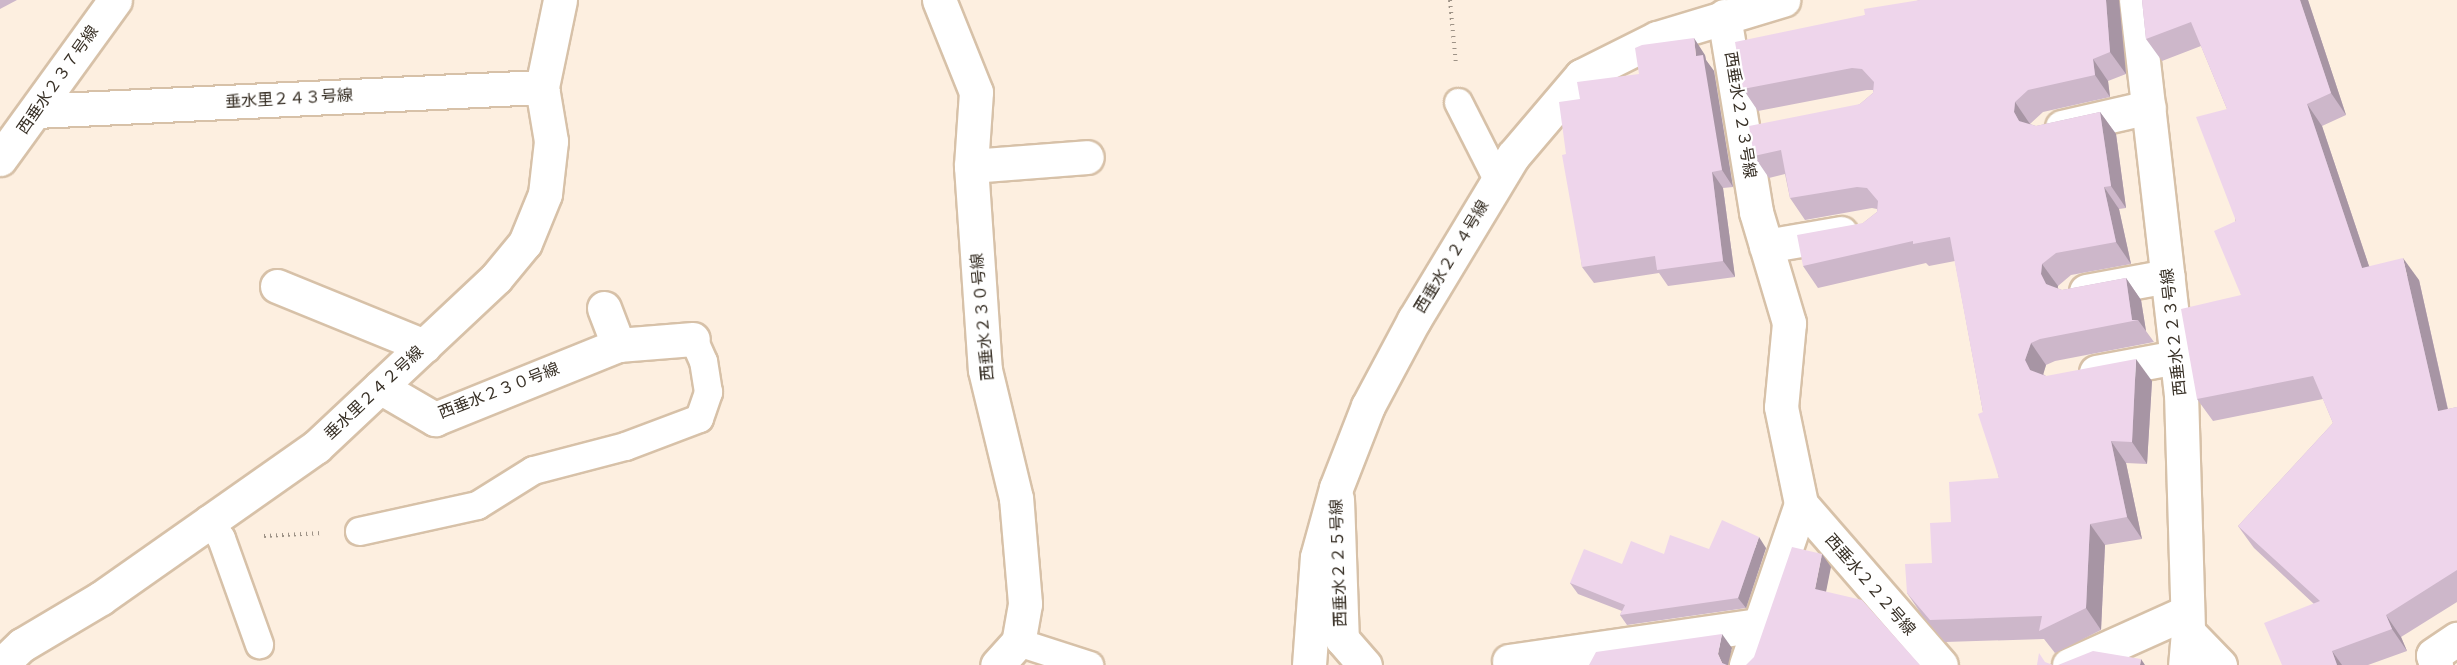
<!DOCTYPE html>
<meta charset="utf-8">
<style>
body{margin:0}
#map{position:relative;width:2457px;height:665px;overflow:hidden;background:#fdefe0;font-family:Raleway,"Noto Sans JP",sans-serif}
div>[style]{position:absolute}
.path>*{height:4px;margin-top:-2px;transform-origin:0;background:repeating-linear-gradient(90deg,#9d9286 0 1.5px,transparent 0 6px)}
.roads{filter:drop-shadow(2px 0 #d7c1a8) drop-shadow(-2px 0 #d7c1a8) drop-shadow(0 2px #d7c1a8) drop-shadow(0 -2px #d7c1a8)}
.service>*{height:27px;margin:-13.5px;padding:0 13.5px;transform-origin:13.5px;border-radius:13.5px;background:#fff}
.minor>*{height:33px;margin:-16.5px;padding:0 16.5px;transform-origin:16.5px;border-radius:16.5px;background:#fff}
.tertiary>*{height:33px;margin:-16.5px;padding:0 16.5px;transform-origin:16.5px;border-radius:16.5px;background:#fff}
.wall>*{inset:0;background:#cdb7ca}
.shaded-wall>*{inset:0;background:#a795a4}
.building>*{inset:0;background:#eed5eb}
span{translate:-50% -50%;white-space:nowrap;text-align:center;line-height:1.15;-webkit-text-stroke:4.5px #fff;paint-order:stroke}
.street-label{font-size:16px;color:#383026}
</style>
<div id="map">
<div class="path">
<div style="left:1450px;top:0;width:65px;rotate:84.7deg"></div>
<div style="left:264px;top:536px;width:58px;rotate:-3deg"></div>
</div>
<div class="roads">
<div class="service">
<div style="left:1458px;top:102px;width:89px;rotate:63.1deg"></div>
<div style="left:208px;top:519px;width:23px;rotate:56deg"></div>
<div style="left:221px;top:538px;width:113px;rotate:70.3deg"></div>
<div style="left:359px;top:531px;width:121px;rotate:-12.4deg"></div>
<div style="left:477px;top:505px;width:66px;rotate:-32deg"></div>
<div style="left:533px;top:470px;width:95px;rotate:-14.6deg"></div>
<div style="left:625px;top:446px;width:79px;rotate:-20.7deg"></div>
<div style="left:699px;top:418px;width:28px;rotate:-71deg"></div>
<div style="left:708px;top:392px;width:31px;rotate:-99deg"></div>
<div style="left:703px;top:361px;width:24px;rotate:-114deg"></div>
<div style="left:1018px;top:642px;width:75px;rotate:17.9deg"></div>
</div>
<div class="minor">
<div style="left:939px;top:0;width:99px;rotate:68.1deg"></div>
<div style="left:976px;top:92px;width:74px;rotate:93.9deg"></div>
<div style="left:971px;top:166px;width:204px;rotate:86.1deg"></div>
<div style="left:985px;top:370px;width:132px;rotate:76.4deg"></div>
<div style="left:1016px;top:498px;width:106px;rotate:85.1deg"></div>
<div style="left:1025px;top:604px;width:39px;rotate:100deg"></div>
<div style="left:1018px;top:642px;width:31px;rotate:132deg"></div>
<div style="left:2136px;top:0;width:396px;rotate:83.5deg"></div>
<div style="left:2181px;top:393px;width:239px;rotate:88.3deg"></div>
<div style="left:2188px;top:632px;width:33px;rotate:95deg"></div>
<div style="left:1724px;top:16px;width:199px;rotate:80.7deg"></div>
<div style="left:1756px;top:212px;width:116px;rotate:73.4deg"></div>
<div style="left:1789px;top:323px;width:84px;rotate:95.4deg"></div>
<div style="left:1781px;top:407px;width:99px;rotate:78.3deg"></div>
<div style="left:1801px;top:504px;width:170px;rotate:108.9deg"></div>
<div style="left:36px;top:111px;width:507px;rotate:-2.72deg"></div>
<div style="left:2062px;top:127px;width:89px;rotate:-12.9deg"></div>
<div style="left:0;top:159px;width:196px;rotate:-54.1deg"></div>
<div style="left:971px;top:166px;width:116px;rotate:-4.4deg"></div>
<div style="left:1766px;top:246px;width:76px;rotate:-9.8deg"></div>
<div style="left:277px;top:286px;width:159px;rotate:22.2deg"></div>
<div style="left:2086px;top:291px;width:83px;rotate:-10.4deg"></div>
<div style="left:604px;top:308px;width:40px;rotate:69deg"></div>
<div style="left:2096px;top:372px;width:82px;rotate:-10.5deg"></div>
<div style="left:380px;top:387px;width:64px;rotate:30.2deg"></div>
<div style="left:435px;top:419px;width:197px;rotate:-22deg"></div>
<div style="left:618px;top:345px;width:75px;rotate:-4.6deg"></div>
<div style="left:1337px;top:499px;width:140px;rotate:88deg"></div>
<div style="left:1342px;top:639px;width:35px;rotate:49deg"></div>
<div style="left:1801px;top:504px;width:213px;rotate:49deg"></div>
<div style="left:2188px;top:632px;width:46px;rotate:45.9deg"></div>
<div style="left:1509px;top:661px;width:254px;rotate:-8.2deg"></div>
<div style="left:1px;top:665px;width:29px;rotate:-44deg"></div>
<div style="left:22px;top:645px;width:92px;rotate:-30.7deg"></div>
<div style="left:101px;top:598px;width:263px;rotate:-35.1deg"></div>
<div style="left:316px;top:447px;width:247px;rotate:-43.2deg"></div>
<div style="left:496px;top:278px;width:45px;rotate:-50.4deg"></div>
<div style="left:525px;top:243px;width:53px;rotate:-67.8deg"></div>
<div style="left:545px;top:194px;width:53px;rotate:-83.5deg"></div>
<div style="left:551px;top:141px;width:55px;rotate:-99.5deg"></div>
<div style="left:542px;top:87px;width:89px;rotate:-78.3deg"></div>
<div style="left:2069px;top:665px;width:129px;rotate:-24.2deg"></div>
<div style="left:2436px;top:665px;width:10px;rotate:-107deg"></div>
<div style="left:2433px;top:655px;width:29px;rotate:-34deg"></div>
</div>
<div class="tertiary">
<div style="left:1309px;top:665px;width:108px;rotate:-85.8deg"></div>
<div style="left:1317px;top:557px;width:72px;rotate:-74.6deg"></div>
<div style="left:1336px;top:488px;width:88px;rotate:-68.7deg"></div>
<div style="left:1368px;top:406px;width:98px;rotate:-61.9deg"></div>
<div style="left:1414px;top:320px;width:192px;rotate:-58.9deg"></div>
<div style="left:1513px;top:156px;width:105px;rotate:-49.6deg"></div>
<div style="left:1581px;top:76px;width:85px;rotate:-26.6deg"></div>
<div style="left:1657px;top:38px;width:132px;rotate:-16.8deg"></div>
</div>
</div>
<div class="wall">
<div style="clip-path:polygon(0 0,17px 0,0 9px)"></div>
<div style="clip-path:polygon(1920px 0,2119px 0,2126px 74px,2108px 81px,2110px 97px,2043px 112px,2030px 124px,2036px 126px,2100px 112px,2116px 134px,2126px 208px,2119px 209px,2131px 264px,2071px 275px,2058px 286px,2057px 288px,2062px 290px,2126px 278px,2141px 300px,2146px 331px,2154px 342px,2055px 361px,2046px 365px,2043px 374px,2046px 376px,2152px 381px,2147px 464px,2126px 463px,2142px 539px,2105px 545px,2101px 630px,2055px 653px,2044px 639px,1945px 642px,1922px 615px,1907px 593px,1932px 563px,1951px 522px,1999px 478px,1983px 412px,1955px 261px,1929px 266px,1926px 263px,1818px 288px,1803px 266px,1863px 223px,1877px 212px,1877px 209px,1872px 208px,1805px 220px,1790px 198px,1785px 174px,1769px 178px,1754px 156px,1860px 104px,1873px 93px,1873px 90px,1867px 90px,1758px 111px,1743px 89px,1865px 15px)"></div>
<div style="clip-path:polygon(2142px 0,2308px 0,2346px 115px,2322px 126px,2369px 266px,2419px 280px,2448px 409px,2457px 407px,2457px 602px,2401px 637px,2407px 651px,2368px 665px,2282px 665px,2314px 604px,2254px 548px,2238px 526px,2333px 423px,2323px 399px,2213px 421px,2197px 399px,2241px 295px,2227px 109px,2201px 46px,2162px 61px,2146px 39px)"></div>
<div style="clip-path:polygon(1705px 55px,1706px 60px,1714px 71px,1733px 187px,1723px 188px,1735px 277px,1668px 286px,1659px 273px,1594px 283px,1582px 267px,1566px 154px,1580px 99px)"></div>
<div style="clip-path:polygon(1766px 548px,1746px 608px,1627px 625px,1620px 615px,1622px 611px,1578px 594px,1570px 583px,1622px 564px,1664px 554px,1709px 549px)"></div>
</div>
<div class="shaded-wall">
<div style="clip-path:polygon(2106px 0,2119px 0,2126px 74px,2110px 52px)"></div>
<div style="clip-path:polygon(2300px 0,2308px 0,2346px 115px,2331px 93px)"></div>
<div style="clip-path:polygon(1694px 38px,1705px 55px,1706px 60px,1714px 71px,1733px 187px,1722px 170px,1696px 56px)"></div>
<div style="clip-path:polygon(2093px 59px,2108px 81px,2110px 97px,2095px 75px)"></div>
<div style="clip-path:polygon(2015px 102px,2030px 124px,2030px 134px,2019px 121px,2014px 112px)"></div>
<div style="clip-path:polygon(2307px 104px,2322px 126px,2377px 290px,2362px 268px)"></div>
<div style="clip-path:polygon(2100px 112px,2116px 134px,2126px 208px,2111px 186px)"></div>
<div style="clip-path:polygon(1712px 172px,1723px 188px,1735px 277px,1723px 261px)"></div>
<div style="clip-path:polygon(2104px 187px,2119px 209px,2131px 264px,2116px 242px)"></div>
<div style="clip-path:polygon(2403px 258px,2419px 280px,2453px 433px,2438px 411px)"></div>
<div style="clip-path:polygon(2042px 264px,2058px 286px,2057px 296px,2046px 284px,2041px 274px)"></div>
<div style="clip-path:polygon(2126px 278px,2141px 300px,2146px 331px,2138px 320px,2132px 320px)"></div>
<div style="clip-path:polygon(2031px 343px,2046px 365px,2041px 382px,2030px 370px,2025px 360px)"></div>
<div style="clip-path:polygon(2136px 359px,2152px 381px,2147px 464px,2132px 442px)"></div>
<div style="clip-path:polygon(2111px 441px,2126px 463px,2142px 539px,2127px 517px)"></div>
<div style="clip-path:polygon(2090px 524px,2105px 545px,2101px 630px,2086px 608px)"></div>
<div style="clip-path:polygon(1759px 537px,1766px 548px,1746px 608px,1738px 598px)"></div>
<div style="clip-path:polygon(1822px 554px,1831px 567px,1824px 602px,1815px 589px)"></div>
<div style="clip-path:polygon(2386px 615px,2401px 637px,2407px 651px,2392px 629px)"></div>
<div style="clip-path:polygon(1722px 634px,1732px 648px,1728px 665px,1723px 665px,1718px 654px)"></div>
<div style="clip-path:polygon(2332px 651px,2342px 665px,2337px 665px)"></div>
<div style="clip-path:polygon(2141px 659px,2145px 665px,2140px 665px)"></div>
</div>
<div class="building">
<div style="clip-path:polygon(1920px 0,2106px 0,2110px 52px,2093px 59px,2095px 75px,2028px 90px,2015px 102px,2014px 112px,2019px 121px,2036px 126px,2100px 112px,2111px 186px,2104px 187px,2116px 242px,2056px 253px,2042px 264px,2041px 274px,2046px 284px,2062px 290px,2126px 278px,2132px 320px,2138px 320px,2040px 339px,2031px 343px,2025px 360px,2030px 370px,2046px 376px,2136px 359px,2132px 442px,2111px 441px,2127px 517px,2090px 524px,2086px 608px,2039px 631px,2042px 616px,1930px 620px,1907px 593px,1905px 564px,1932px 563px,1930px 523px,1951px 522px,1949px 482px,1999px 478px,1978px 414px,1983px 412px,1950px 237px,1913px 244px,1913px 241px,1803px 266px,1797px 235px,1863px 223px,1877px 212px,1878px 201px,1867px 188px,1857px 187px,1790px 198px,1781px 150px,1754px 156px,1749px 126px,1860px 104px,1873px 93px,1874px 82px,1862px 69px,1852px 68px,1743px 89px,1735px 42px,1865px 15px,1864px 9px)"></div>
<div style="clip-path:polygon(2142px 0,2300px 0,2331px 93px,2307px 104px,2362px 268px,2403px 258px,2438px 411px,2457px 407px,2457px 570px,2386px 615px,2392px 629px,2332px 651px,2337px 665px,2282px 665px,2264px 623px,2320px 601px,2238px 526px,2333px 423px,2313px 376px,2197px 399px,2181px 309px,2241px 295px,2214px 231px,2236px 221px,2196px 117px,2227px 109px,2191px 22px,2146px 39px)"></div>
<div style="clip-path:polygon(1694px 38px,1696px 56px,1703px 55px,1722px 170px,1712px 172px,1723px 261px,1657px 270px,1655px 256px,1582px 267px,1562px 155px,1566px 154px,1559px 102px,1580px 99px,1577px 82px,1639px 74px,1635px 48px,1642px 45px)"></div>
<div style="clip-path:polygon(1722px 520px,1759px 537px,1738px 598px,1620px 615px,1625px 605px,1570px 583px,1584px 549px,1622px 564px,1631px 541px,1664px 554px,1670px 535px,1709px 549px)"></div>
<div style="clip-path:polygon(1792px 547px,1822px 554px,1815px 589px,1862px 600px,1920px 665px,1746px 665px,1754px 657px)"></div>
<div style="clip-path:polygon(1722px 634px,1718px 654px,1722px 663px,1727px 665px,1589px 665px,1596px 652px)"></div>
<div style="clip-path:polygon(2093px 651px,2141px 659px,2140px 665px,2058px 665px)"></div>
<div style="clip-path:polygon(2039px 653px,2045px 662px,2053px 665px,2037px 665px)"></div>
</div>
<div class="street-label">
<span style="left:58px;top:80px;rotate:-55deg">西垂水２３７号線</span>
<span style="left:289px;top:99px;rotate:-3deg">垂水里２４３号線</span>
<span style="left:1740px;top:115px;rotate:81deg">西垂水２２３号線</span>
<span style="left:1452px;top:257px;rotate:-59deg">西垂水２２４号線</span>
<span style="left:983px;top:317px;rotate:-95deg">西垂水２３０号線</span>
<span style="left:2174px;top:332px;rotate:-96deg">西垂水２２３号線</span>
<span style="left:499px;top:391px;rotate:-21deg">西垂水２３０号線</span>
<span style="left:374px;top:393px;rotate:-43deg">垂水里２４２号線</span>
<span style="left:1339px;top:563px;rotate:-92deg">西垂水２２５号線</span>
<span style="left:1870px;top:585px;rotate:49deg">西垂水２２２号線</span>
</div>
</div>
